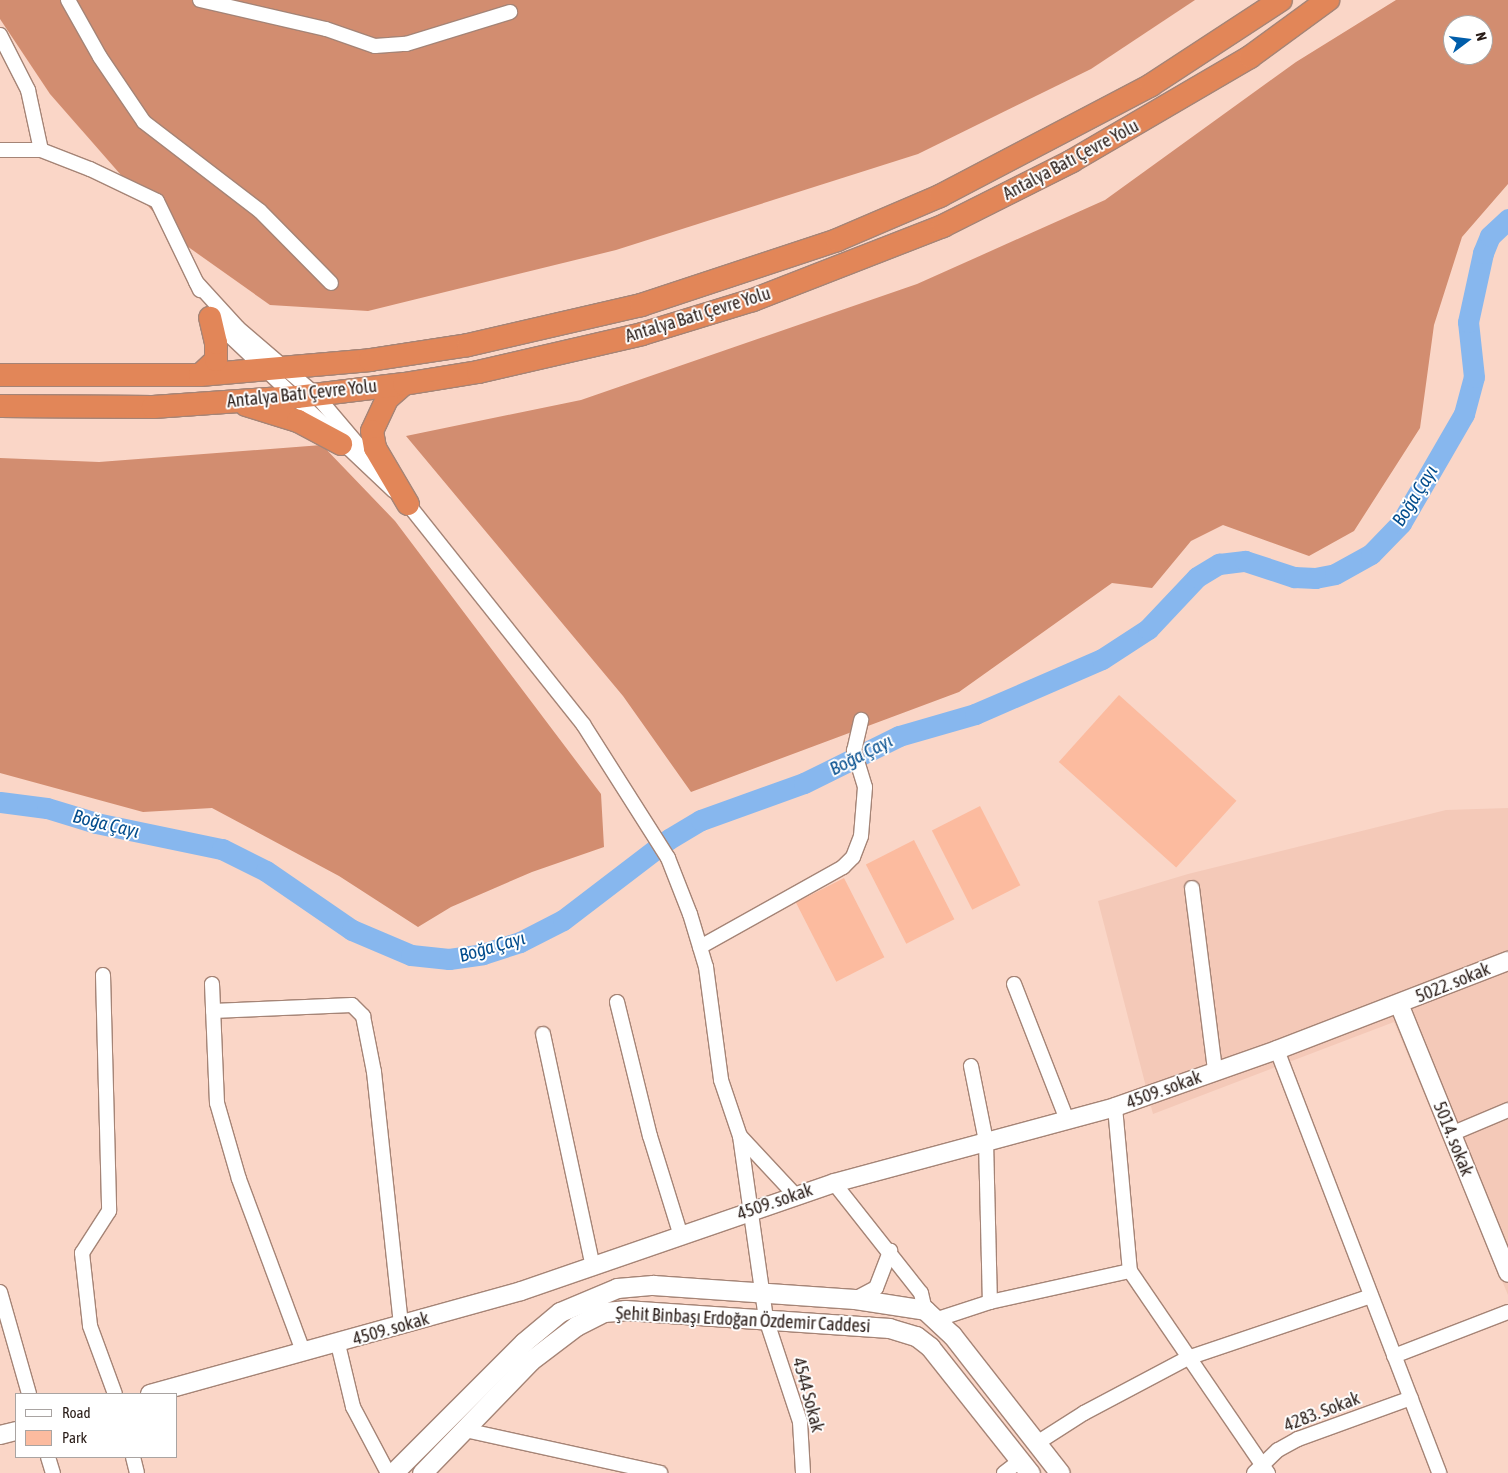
<!DOCTYPE html>
<meta charset="utf-8">
<style>
body{margin:0}
#map{position:relative;width:1508px;height:1473px;overflow:hidden;background:#fad6c7;font-family:"Asap Condensed",sans-serif}
div>[style]{position:absolute}
.built>*{inset:0;background:#f4c9b8}
.green>*{inset:0;background:#fcbb9f;transform-origin:0 0}
.forest>*{inset:0;background:#d28d70}
.river>*{height:21px;margin:-10.5px;padding:0 10.5px;transform-origin:10.5px;border-radius:10.5px;background:#87b7ee}
.roads{filter:drop-shadow(1px 0 #a58476) drop-shadow(-1px 0 #a58476) drop-shadow(0 1px #a58476) drop-shadow(0 -1px #a58476)}
.minor>*{height:14px;margin:-7px;padding:0 7px;transform-origin:7px;border-radius:7px;background:#fff}
.tertiary>*{height:18px;margin:-9px;padding:0 9px;transform-origin:9px;border-radius:9px;background:#fff}
.secondary>*{height:19px;margin:-9.5px;padding:0 9.5px;transform-origin:9.5px;border-radius:9.5px;background:#fff}
.trunk>*{height:22px;margin:-11px;padding:0 11px;transform-origin:11px;border-radius:11px;background:#e28658}
span{translate:-50% -50%;white-space:nowrap;text-align:center;line-height:1.15;-webkit-text-stroke:4px #fff;paint-order:stroke}
.street-label{font-size:18px;color:#281b16}
.water-label{font-size:19px;color:#044e8e;font-style:italic}
.legend{position:absolute;left:15px;top:1393px;width:162px;height:65px;box-sizing:border-box;background:#fff;border:1px solid #a9a4a2;margin:0;padding:6px 9px;list-style:none;font-size:15px;color:#281b16}
.legend li{display:flex;align-items:center;gap:10px;height:25px}
.legend b{width:25px;border:1px solid #a9a4a2}
.north{position:absolute;left:1443px;top:15px;width:50px;height:50px;box-sizing:border-box;background:#fff;border:1px solid #a9a4a2;border-radius:50%;rotate:75deg;font-size:14px;font-weight:700;line-height:20px;text-align:center;color:#281b16}
.north::after{content:'';display:block;margin:auto;width:18px;height:22px;background:#005daa;clip-path:polygon(50% 0,100% 100%,50% 72%,0 100%)}
</style>
<div id="map">
<div class="built">
<div style="clip-path:polygon(1508px 808px,1508px 1295px,1394px 1022px,1153px 1114px,1098px 901px,1188px 874px,1446px 810px)"></div>
</div>
<div class="green">
<div style="left:1119px;top:695px;width:158px;height:90px;rotate:42deg"></div>
<div style="left:980px;top:806px;width:89px;height:54px;rotate:63deg"></div>
<div style="left:914px;top:840px;width:89px;height:54px;rotate:63deg"></div>
<div style="left:844px;top:878px;width:89px;height:54px;rotate:63deg"></div>
</div>
<div class="forest">
<div style="clip-path:polygon(0 0,1195px 0,1091px 69px,918px 154px,616px 250px,368px 311px,270px 305px,177px 239px,50px 94px,0 19px)"></div>
<div style="clip-path:polygon(evenodd,1396px 0,1508px 0,1508px 184px,1462px 237px,1434px 325px,1420px 428px,1354px 531px,1309px 556px,1223px 525px,1191px 541px,1152px 588px,1112px 583px,959px 692px,691px 792px,623px 696px,406px 436px,581px 400px,917px 284px,1105px 200px,1296px 62px,1396px 0,1453px 25px,1483px 25px,1483px 55px,1453px 55px,1453px 25px)"></div>
<div style="clip-path:polygon(322px 445px,395px 521px,601px 794px,604px 847px,532px 872px,451px 907px,418px 927px,339px 876px,212px 808px,143px 812px,0 773px,0 458px,99px 462px)"></div>
</div>
<div class="river">
<div style="left:0;top:802px;width:47px;rotate:7.3deg"></div>
<div style="left:47px;top:808px;width:51px;rotate:17deg"></div>
<div style="left:96px;top:823px;width:129px;rotate:11.7deg"></div>
<div style="left:222px;top:849px;width:49px;rotate:26.6deg"></div>
<div style="left:266px;top:871px;width:104px;rotate:34.5deg"></div>
<div style="left:352px;top:930px;width:64px;rotate:23deg"></div>
<div style="left:411px;top:955px;width:38px;rotate:6deg"></div>
<div style="left:449px;top:959px;width:34px;rotate:-8deg"></div>
<div style="left:483px;top:954px;width:39px;rotate:-18deg"></div>
<div style="left:520px;top:942px;width:48px;rotate:-27.1deg"></div>
<div style="left:563px;top:920px;width:133px;rotate:-37.4deg"></div>
<div style="left:669px;top:839px;width:37px;rotate:-31deg"></div>
<div style="left:701px;top:820px;width:109px;rotate:-19.8deg"></div>
<div style="left:804px;top:783px;width:106px;rotate:-26.3deg"></div>
<div style="left:899px;top:736px;width:79px;rotate:-16.1deg"></div>
<div style="left:975px;top:714px;width:138px;rotate:-23.4deg"></div>
<div style="left:1102px;top:659px;width:55px;rotate:-33.1deg"></div>
<div style="left:1148px;top:629px;width:71px;rotate:-46.7deg"></div>
<div style="left:1197px;top:577px;width:26px;rotate:-31deg"></div>
<div style="left:1219px;top:564px;width:26px;rotate:-7deg"></div>
<div style="left:1245px;top:561px;width:52px;rotate:18.1deg"></div>
<div style="left:1294px;top:577px;width:21px;rotate:3deg"></div>
<div style="left:1315px;top:578px;width:20px;rotate:-11deg"></div>
<div style="left:1335px;top:574px;width:41px;rotate:-29.1deg"></div>
<div style="left:1371px;top:554px;width:43px;rotate:-45.9deg"></div>
<div style="left:1401px;top:523px;width:126px;rotate:-60deg"></div>
<div style="left:1464px;top:414px;width:38px;rotate:-75deg"></div>
<div style="left:1474px;top:377px;width:55px;rotate:-96.2deg"></div>
<div style="left:1468px;top:322px;width:71px;rotate:-77.7deg"></div>
<div style="left:1483px;top:253px;width:18px;rotate:-68deg"></div>
<div style="left:1490px;top:236px;width:25px;rotate:-43deg"></div>
</div>
<div class="roads">
<div class="minor">
<div style="left:68px;top:0;width:65px;rotate:60.7deg"></div>
<div style="left:100px;top:57px;width:78px;rotate:55.9deg"></div>
<div style="left:144px;top:122px;width:146px;rotate:37.5deg"></div>
<div style="left:260px;top:211px;width:101px;rotate:45.4deg"></div>
<div style="left:200px;top:0;width:129px;rotate:13deg"></div>
<div style="left:326px;top:29px;width:52px;rotate:19.1deg"></div>
<div style="left:375px;top:46px;width:31px;rotate:-4deg"></div>
<div style="left:406px;top:44px;width:109px;rotate:-17.1deg"></div>
<div style="left:0;top:35px;width:62px;rotate:63deg"></div>
<div style="left:28px;top:90px;width:61px;rotate:77.8deg"></div>
<div style="left:0;top:150px;width:41px"></div>
<div style="left:41px;top:150px;width:53px;rotate:21.2deg"></div>
<div style="left:90px;top:169px;width:74px;rotate:25.5deg"></div>
<div style="left:157px;top:201px;width:99px;rotate:64.2deg"></div>
<div style="left:196px;top:282px;width:62px;rotate:47.6deg"></div>
<div style="left:238px;top:328px;width:101px;rotate:40.6deg"></div>
<div style="left:315px;top:394px;width:94px;rotate:49.7deg"></div>
<div style="left:212px;top:319px;width:250px;rotate:43.4deg"></div>
<div style="left:404px;top:499px;width:288px;rotate:51.5deg"></div>
<div style="left:583px;top:724px;width:159px;rotate:57.6deg"></div>
<div style="left:668px;top:858px;width:60px;rotate:68.6deg"></div>
<div style="left:690px;top:914px;width:55px;rotate:73.2deg"></div>
<div style="left:706px;top:967px;width:114px;rotate:82.4deg"></div>
<div style="left:721px;top:1080px;width:59px;rotate:71.3deg"></div>
<div style="left:740px;top:1136px;width:185px;rotate:81.9deg"></div>
<div style="left:766px;top:1319px;width:108px;rotate:71.7deg"></div>
<div style="left:800px;top:1422px;width:51px;rotate:86.6deg"></div>
<div style="left:1192px;top:888px;width:184px;rotate:82.8deg"></div>
<div style="left:700px;top:947px;width:164px;rotate:-29.2deg"></div>
<div style="left:843px;top:867px;width:14px;rotate:-45deg"></div>
<div style="left:853px;top:857px;width:22px;rotate:-69deg"></div>
<div style="left:861px;top:836px;width:49px;rotate:-85.3deg"></div>
<div style="left:865px;top:787px;width:38px;rotate:-107deg"></div>
<div style="left:854px;top:751px;width:32px;rotate:-77deg"></div>
<div style="left:103px;top:975px;width:236px;rotate:88.5deg"></div>
<div style="left:109px;top:1211px;width:50px;rotate:122.7deg"></div>
<div style="left:82px;top:1253px;width:73px;rotate:83.7deg"></div>
<div style="left:90px;top:1326px;width:72px;rotate:69.8deg"></div>
<div style="left:212px;top:984px;width:119px;rotate:87.6deg"></div>
<div style="left:217px;top:1103px;width:79px;rotate:73.9deg"></div>
<div style="left:239px;top:1179px;width:184px;rotate:69.6deg"></div>
<div style="left:1014px;top:984px;width:146px;rotate:68.7deg"></div>
<div style="left:617px;top:1002px;width:138px;rotate:76.2deg"></div>
<div style="left:650px;top:1136px;width:102px;rotate:72.8deg"></div>
<div style="left:213px;top:1011px;width:139px;rotate:-2.5deg"></div>
<div style="left:352px;top:1005px;width:16px;rotate:45deg"></div>
<div style="left:363px;top:1016px;width:57px;rotate:78.9deg"></div>
<div style="left:374px;top:1072px;width:255px;rotate:83.9deg"></div>
<div style="left:543px;top:1034px;width:239px;rotate:77.9deg"></div>
<div style="left:1277px;top:1050px;width:453px;rotate:69deg"></div>
<div style="left:971px;top:1066px;width:76px;rotate:78.7deg"></div>
<div style="left:986px;top:1141px;width:161px;rotate:88.6deg"></div>
<div style="left:1115px;top:1107px;width:165px;rotate:84.8deg"></div>
<div style="left:1130px;top:1271px;width:245px;rotate:55.7deg"></div>
<div style="left:1451px;top:1134px;width:62px;rotate:-22.8deg"></div>
<div style="left:740px;top:1136px;width:81px;rotate:47deg"></div>
<div style="left:834px;top:1183px;width:140px;rotate:51.7deg"></div>
<div style="left:921px;top:1293px;width:17px;rotate:77deg"></div>
<div style="left:0;top:1292px;width:106px;rotate:74.1deg"></div>
<div style="left:855px;top:1299px;width:24px;rotate:-28deg"></div>
<div style="left:876px;top:1288px;width:40px;rotate:-69deg"></div>
<div style="left:938px;top:1319px;width:55px;rotate:-18.1deg"></div>
<div style="left:990px;top:1302px;width:143px;rotate:-12.5deg"></div>
<div style="left:338px;top:1344px;width:65px;rotate:76.6deg"></div>
<div style="left:353px;top:1407px;width:75px;rotate:62.1deg"></div>
<div style="left:1394px;top:1356px;width:122px;rotate:-21.1deg"></div>
<div style="left:465px;top:1430px;width:200px;rotate:12.4deg"></div>
<div style="left:1037px;top:1443px;width:56px;rotate:-32.6deg"></div>
<div style="left:1084px;top:1413px;width:118px;rotate:-27.9deg"></div>
<div style="left:1188px;top:1358px;width:193px;rotate:-18.7deg"></div>
<div style="left:48px;top:1457px;width:17px;rotate:73deg"></div>
<div style="left:133px;top:1457px;width:16px;rotate:76deg"></div>
<div style="left:1004px;top:1473px;width:20px;rotate:-37deg"></div>
<div style="left:1254px;top:1473px;width:33px;rotate:-44deg"></div>
<div style="left:1278px;top:1450px;width:23px;rotate:-29deg"></div>
<div style="left:1298px;top:1439px;width:120px;rotate:-19.9deg"></div>
</div>
<div class="tertiary">
<div style="left:1399px;top:1004px;width:290px;rotate:67.9deg"></div>
<div style="left:150px;top:1394px;width:385px;rotate:-15.5deg"></div>
<div style="left:521px;top:1291px;width:331px;rotate:-19deg"></div>
<div style="left:834px;top:1183px;width:291px;rotate:-15.1deg"></div>
<div style="left:1115px;top:1107px;width:172px;rotate:-19.4deg"></div>
<div style="left:1277px;top:1050px;width:248px;rotate:-21.1deg"></div>
<div style="left:0;top:1435px;width:16px;rotate:-14deg"></div>
</div>
<div class="secondary">
<div style="left:393px;top:1473px;width:185px;rotate:-45deg"></div>
<div style="left:524px;top:1342px;width:47px;rotate:-39.8deg"></div>
<div style="left:560px;top:1312px;width:62px;rotate:-22.8deg"></div>
<div style="left:617px;top:1288px;width:36px;rotate:-5deg"></div>
<div style="left:653px;top:1285px;width:202px;rotate:4deg"></div>
<div style="left:855px;top:1299px;width:71px;rotate:8.9deg"></div>
<div style="left:925px;top:1310px;width:37px;rotate:43deg"></div>
<div style="left:952px;top:1335px;width:175px;rotate:52deg"></div>
<div style="left:422px;top:1473px;width:156px;rotate:-46deg"></div>
<div style="left:530px;top:1361px;width:58px;rotate:-37.3deg"></div>
<div style="left:576px;top:1326px;width:31px;rotate:-27deg"></div>
<div style="left:604px;top:1312px;width:21px;rotate:-5deg"></div>
<div style="left:625px;top:1310px;width:265px;rotate:3.9deg"></div>
<div style="left:889px;top:1328px;width:28px;rotate:17deg"></div>
<div style="left:916px;top:1336px;width:18px;rotate:38deg"></div>
<div style="left:930px;top:1347px;width:161px;rotate:51.6deg"></div>
</div>
<div class="trunk">
<div style="left:0;top:375px;width:200px"></div>
<div style="left:200px;top:375px;width:171px;rotate:-5deg"></div>
<div style="left:370px;top:360px;width:99px;rotate:-8.7deg"></div>
<div style="left:468px;top:345px;width:178px;rotate:-13deg"></div>
<div style="left:641px;top:305px;width:206px;rotate:-18.3deg"></div>
<div style="left:837px;top:240px;width:112px;rotate:-23.1deg"></div>
<div style="left:940px;top:196px;width:238px;rotate:-27.7deg"></div>
<div style="left:1151px;top:85px;width:155px;rotate:-33.2deg"></div>
<div style="left:200px;top:375px;width:22px;rotate:-43deg"></div>
<div style="left:216px;top:360px;width:17px;rotate:-90deg"></div>
<div style="left:216px;top:343px;width:26px;rotate:-103deg"></div>
<div style="left:404px;top:384px;width:23px;rotate:139deg"></div>
<div style="left:387px;top:399px;width:35px;rotate:115deg"></div>
<div style="left:372px;top:431px;width:17px;rotate:80deg"></div>
<div style="left:375px;top:448px;width:65px;rotate:59.5deg"></div>
<div style="left:246px;top:405px;width:54px;rotate:17.1deg"></div>
<div style="left:298px;top:421px;width:49px;rotate:28.1deg"></div>
<div style="left:0;top:406px;width:153px;rotate:0.4deg"></div>
<div style="left:153px;top:407px;width:144px;rotate:-4deg"></div>
<div style="left:297px;top:397px;width:108px;rotate:-6.9deg"></div>
<div style="left:404px;top:384px;width:75px;rotate:-9.2deg"></div>
<div style="left:478px;top:372px;width:168px;rotate:-13deg"></div>
<div style="left:642px;top:334px;width:116px;rotate:-17deg"></div>
<div style="left:753px;top:300px;width:204px;rotate:-21.3deg"></div>
<div style="left:943px;top:226px;width:144px;rotate:-26.7deg"></div>
<div style="left:1072px;top:161px;width:206px;rotate:-30.3deg"></div>
<div style="left:1250px;top:57px;width:97px;rotate:-36.2deg"></div>
</div>
</div>
<div class="street-label">
<span style="left:1071px;top:160px;rotate:-28deg">Antalya Batı Çevre Yolu</span>
<span style="left:698px;top:315px;rotate:-17deg">Antalya Batı Çevre Yolu</span>
<span style="left:302px;top:394px;rotate:-6deg">Antalya Batı Çevre Yolu</span>
<span style="left:1453px;top:983px;rotate:-22deg">5022. sokak</span>
<span style="left:1164px;top:1090px;rotate:-20deg">4509. sokak</span>
<span style="left:1453px;top:1139px;rotate:68deg">5014. sokak</span>
<span style="left:775px;top:1202px;rotate:-19deg">4509. sokak</span>
<span style="left:743px;top:1320px;rotate:3deg">Şehit Binbaşı Erdoğan Özdemir Caddesi</span>
<span style="left:391px;top:1329px;rotate:-16deg">4509. sokak</span>
<span style="left:808px;top:1395px;rotate:75deg">4544 Sokak</span>
<span style="left:1322px;top:1412px;rotate:-21deg">4283. Sokak</span>
</div>
<div class="water-label">
<span style="left:1415px;top:496px;rotate:-58deg">Boğa Çayı</span>
<span style="left:861px;top:755px;rotate:-27deg">Boğa Çayı</span>
<span style="left:106px;top:824px;rotate:14deg">Boğa Çayı</span>
<span style="left:492px;top:947px;rotate:-16deg">Boğa Çayı</span>
</div>
<ul class="legend">
<li><b style="height:6px;background:#fff"></b>Road</li>
<li><b style="height:14px;background:#fcbb9f"></b>Park</li>
</ul>
<div class="north">N</div>
</div>
